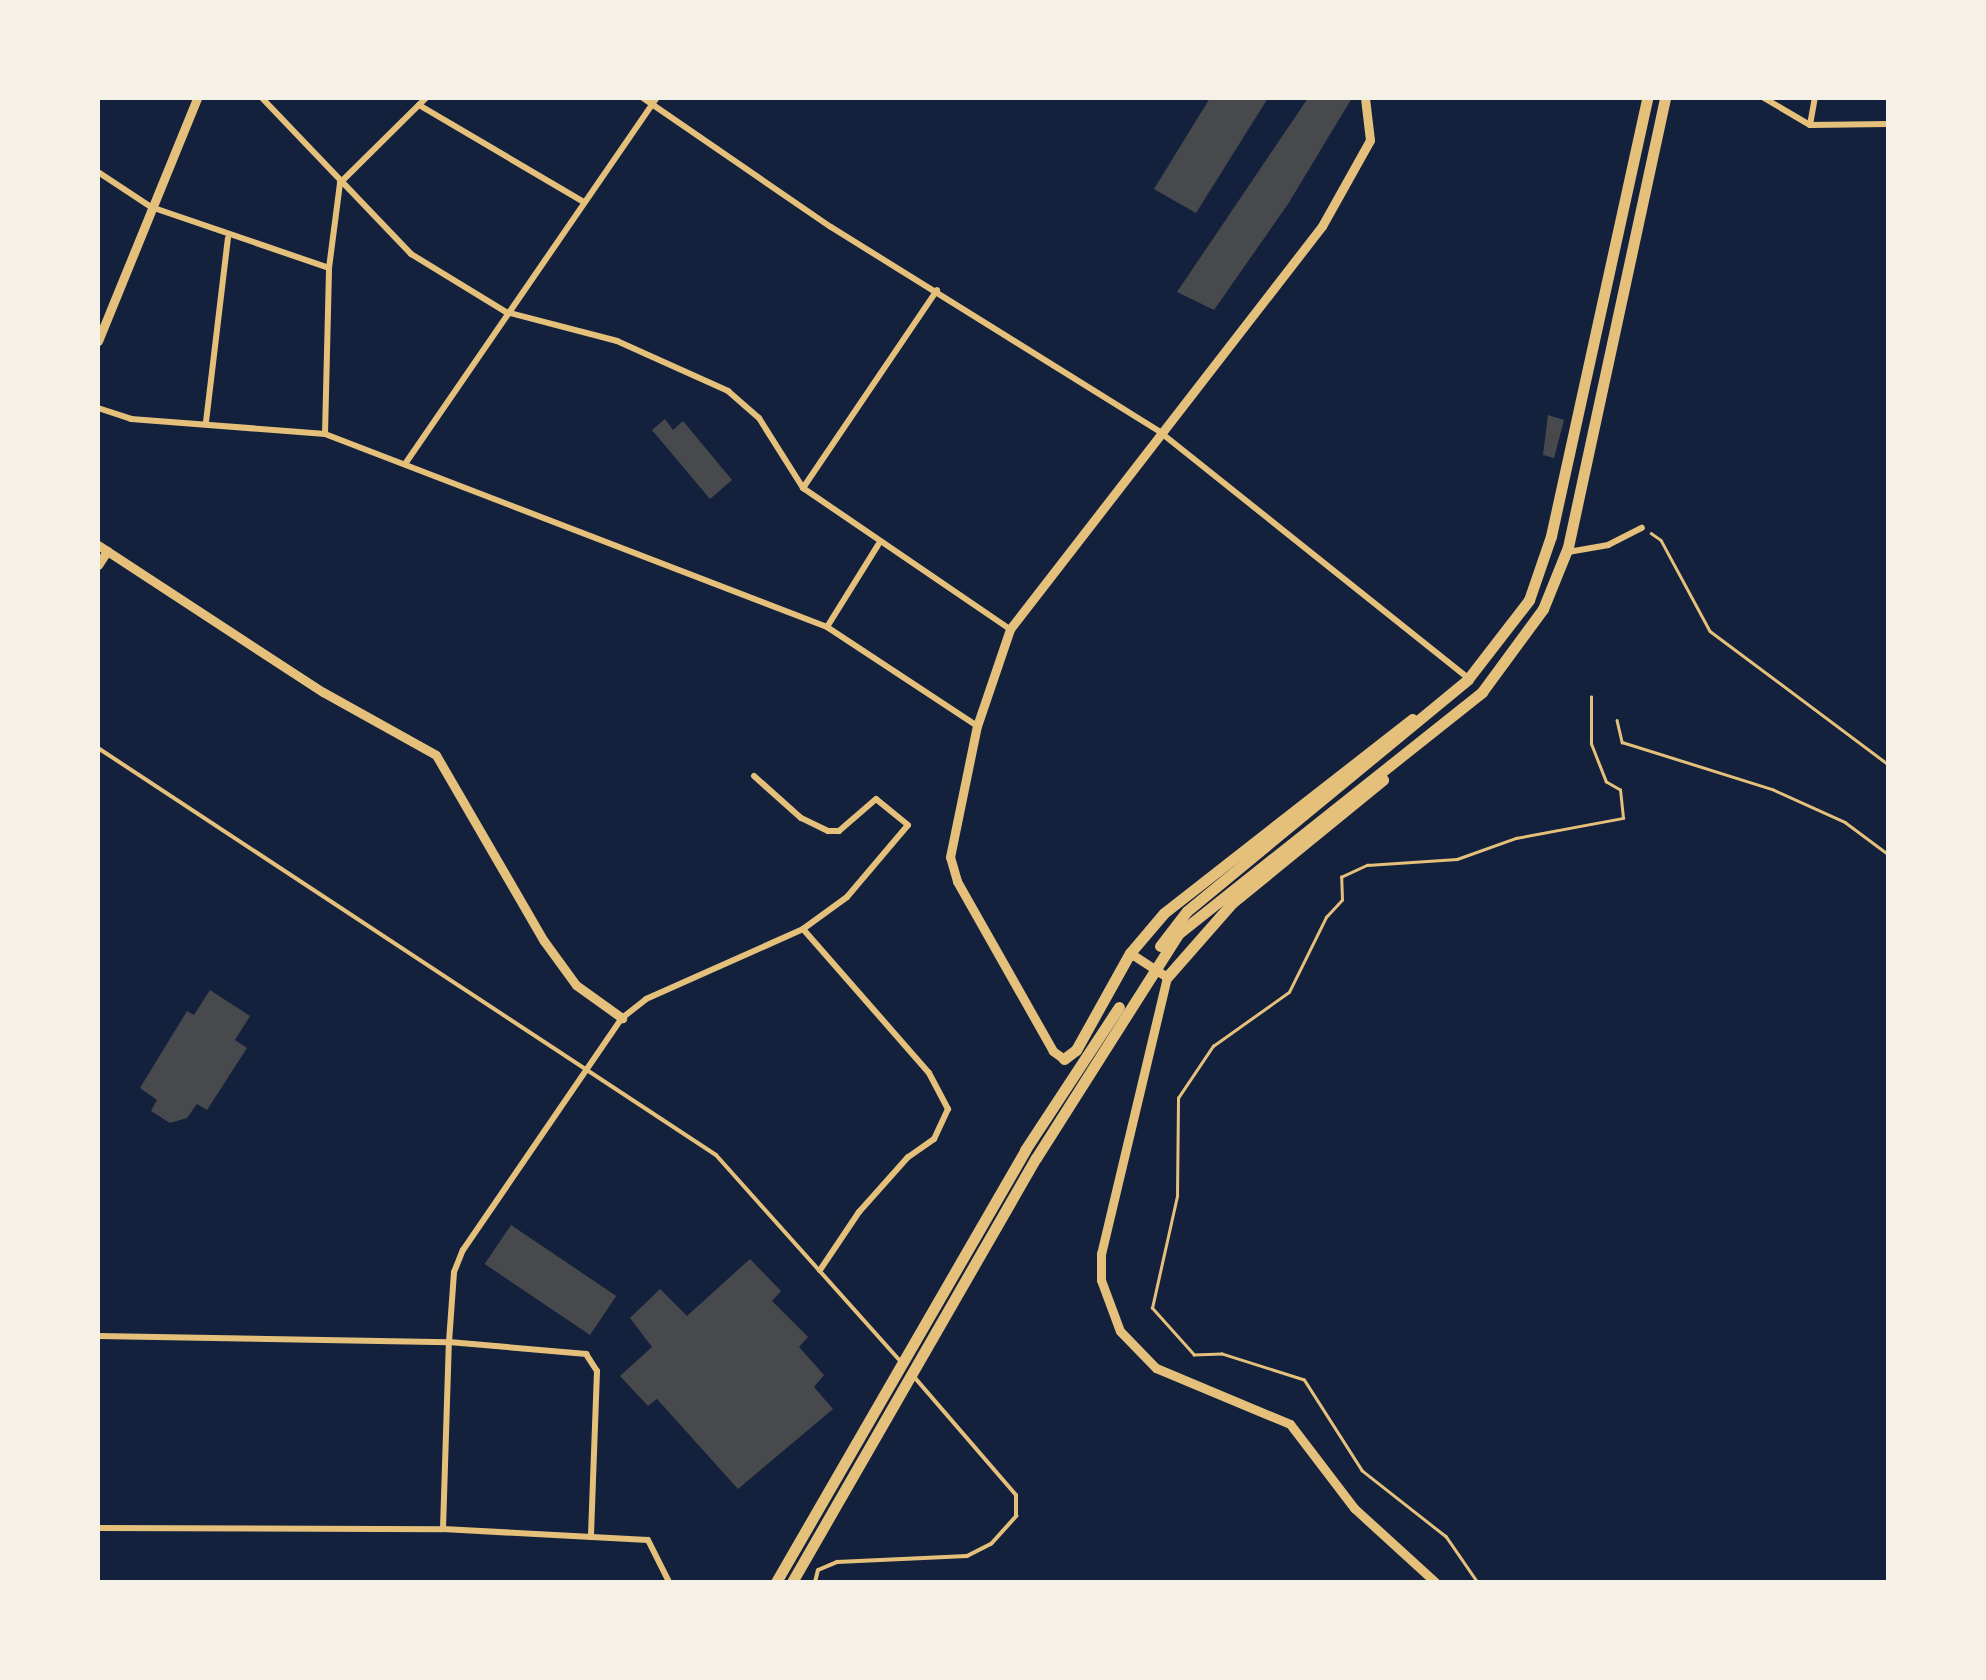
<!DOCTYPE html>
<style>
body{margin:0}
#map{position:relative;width:1986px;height:1680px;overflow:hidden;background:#14213d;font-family:"Times New Roman",serif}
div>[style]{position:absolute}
.building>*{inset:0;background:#48494c;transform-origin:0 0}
.path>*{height:2.5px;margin:-1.25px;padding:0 1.25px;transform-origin:1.25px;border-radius:1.25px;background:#e5c07b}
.service>*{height:4px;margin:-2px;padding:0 2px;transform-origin:2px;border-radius:2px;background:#e5c07b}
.minor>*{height:6px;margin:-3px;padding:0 3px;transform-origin:3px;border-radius:3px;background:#e5c07b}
.tertiary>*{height:9px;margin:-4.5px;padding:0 4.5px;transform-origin:4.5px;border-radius:4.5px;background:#e5c07b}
.trunk>*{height:11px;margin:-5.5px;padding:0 5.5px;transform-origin:5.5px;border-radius:5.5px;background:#e5c07b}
span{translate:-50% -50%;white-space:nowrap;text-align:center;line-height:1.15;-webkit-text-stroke:10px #f6f1e7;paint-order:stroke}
.frame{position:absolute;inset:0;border:100px solid #f6f1e7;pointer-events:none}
</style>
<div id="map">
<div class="building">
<div style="clip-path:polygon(1210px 98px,1268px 98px,1196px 213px,1154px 189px)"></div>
<div style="clip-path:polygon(1308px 98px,1352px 98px,1288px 204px,1214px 310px,1177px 292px)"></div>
<div style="clip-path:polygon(1548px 415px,1564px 420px,1554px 458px,1543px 455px)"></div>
<div style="clip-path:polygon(665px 419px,673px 430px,683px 421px,732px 480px,710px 499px,652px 430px)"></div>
<div style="clip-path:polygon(210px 990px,250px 1016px,235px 1040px,247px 1048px,207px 1110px,197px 1104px,187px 1118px,170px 1123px,151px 1111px,157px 1100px,140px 1088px,187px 1011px,194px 1015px)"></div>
<div style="left:511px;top:1225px;width:127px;height:47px;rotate:34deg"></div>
<div style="clip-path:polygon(750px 1259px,781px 1291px,772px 1301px,808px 1337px,799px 1347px,824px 1375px,814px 1387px,833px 1409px,738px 1489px,657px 1399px,648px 1406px,620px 1376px,652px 1347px,630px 1318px,660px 1289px,687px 1316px)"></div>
</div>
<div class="path">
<div style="left:1651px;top:533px;width:12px;rotate:35deg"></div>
<div style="left:1661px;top:540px;width:103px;rotate:61.7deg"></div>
<div style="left:1710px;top:631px;width:222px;rotate:36.8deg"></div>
<div style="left:1617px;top:720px;width:23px;rotate:77deg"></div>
<div style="left:1622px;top:742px;width:157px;rotate:17.4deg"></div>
<div style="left:1772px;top:789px;width:80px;rotate:24.3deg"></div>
<div style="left:1845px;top:822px;width:54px;rotate:36.7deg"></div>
<div style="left:1477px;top:1582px;width:55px;rotate:-124.6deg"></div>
<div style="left:1446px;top:1537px;width:107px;rotate:-141.8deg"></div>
<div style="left:1362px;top:1471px;width:108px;rotate:-122.5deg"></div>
<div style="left:1304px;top:1380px;width:86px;rotate:-162.4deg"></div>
<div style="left:1222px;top:1354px;width:28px;rotate:178deg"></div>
<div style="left:1194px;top:1355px;width:63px;rotate:-131.8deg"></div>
<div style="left:1152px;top:1308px;width:115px;rotate:-77.4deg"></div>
<div style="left:1177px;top:1196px;width:98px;rotate:-89.4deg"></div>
<div style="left:1178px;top:1098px;width:63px;rotate:-56.1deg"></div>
<div style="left:1213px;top:1046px;width:93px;rotate:-35.4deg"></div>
<div style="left:1289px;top:992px;width:84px;rotate:-63.7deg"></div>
<div style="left:1326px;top:917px;width:23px;rotate:-47deg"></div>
<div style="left:1342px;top:900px;width:23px;rotate:-92deg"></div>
<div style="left:1341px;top:877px;width:29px;rotate:-25deg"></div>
<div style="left:1367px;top:865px;width:90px;rotate:-3.8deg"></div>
<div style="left:1457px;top:859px;width:63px;rotate:-19.6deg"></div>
<div style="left:1516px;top:838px;width:109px;rotate:-10.6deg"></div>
<div style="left:1623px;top:818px;width:28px;rotate:-96deg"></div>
<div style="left:1620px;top:790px;width:16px;rotate:-150deg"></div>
<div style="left:1606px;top:782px;width:41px;rotate:-111.5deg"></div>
<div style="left:1591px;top:744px;width:47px;rotate:-90deg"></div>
</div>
<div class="service">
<div style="left:98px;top:748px;width:740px;rotate:33.37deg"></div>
<div style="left:716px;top:1155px;width:275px;rotate:48.2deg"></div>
<div style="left:815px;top:1582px;width:12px;rotate:-76deg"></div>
<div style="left:818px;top:1570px;width:21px;rotate:-23deg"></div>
<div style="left:837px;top:1562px;width:130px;rotate:-2.6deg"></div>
<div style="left:967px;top:1556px;width:27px;rotate:-27deg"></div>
<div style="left:991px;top:1544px;width:38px;rotate:-48deg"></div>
<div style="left:1016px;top:1516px;width:21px;rotate:-90deg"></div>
<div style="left:1016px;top:1495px;width:155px;rotate:-130.8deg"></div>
</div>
<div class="minor">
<div style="left:262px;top:98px;width:216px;rotate:46.3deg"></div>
<div style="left:411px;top:254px;width:111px;rotate:31.4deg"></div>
<div style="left:506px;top:312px;width:115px;rotate:14.6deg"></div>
<div style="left:617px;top:341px;width:122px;rotate:24.2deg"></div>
<div style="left:728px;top:391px;width:41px;rotate:41.1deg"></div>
<div style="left:759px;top:418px;width:83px;rotate:57.8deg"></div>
<div style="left:803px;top:488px;width:250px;rotate:34.3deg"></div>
<div style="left:643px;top:98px;width:228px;rotate:34.5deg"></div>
<div style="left:831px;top:227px;width:388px;rotate:31.9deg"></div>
<div style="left:1160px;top:432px;width:394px;rotate:38.6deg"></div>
<div style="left:1764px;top:98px;width:53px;rotate:30.4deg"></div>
<div style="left:419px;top:105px;width:191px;rotate:30.5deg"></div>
<div style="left:1810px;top:125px;width:78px;rotate:-0.7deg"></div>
<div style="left:1810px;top:125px;width:27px;rotate:-80deg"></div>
<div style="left:98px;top:172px;width:64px;rotate:33.4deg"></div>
<div style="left:151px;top:207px;width:188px;rotate:18.9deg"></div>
<div style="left:98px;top:408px;width:35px;rotate:18deg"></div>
<div style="left:131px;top:419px;width:195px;rotate:4.4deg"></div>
<div style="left:325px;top:434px;width:538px;rotate:21.03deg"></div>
<div style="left:827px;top:627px;width:180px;rotate:33.4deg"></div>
<div style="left:206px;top:422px;width:185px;rotate:-83.2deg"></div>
<div style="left:325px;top:434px;width:166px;rotate:-88.6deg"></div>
<div style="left:329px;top:268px;width:86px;rotate:-82.6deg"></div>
<div style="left:340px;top:183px;width:121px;rotate:-44.7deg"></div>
<div style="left:405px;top:464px;width:444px;rotate:-55.5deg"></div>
<div style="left:803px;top:488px;width:239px;rotate:-55.9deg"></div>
<div style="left:1568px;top:552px;width:41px;rotate:-9.9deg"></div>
<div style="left:1608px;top:545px;width:38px;rotate:-27deg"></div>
<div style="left:827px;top:627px;width:97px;rotate:-58.1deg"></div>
<div style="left:803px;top:929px;width:191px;rotate:48.8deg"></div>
<div style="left:929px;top:1073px;width:41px;rotate:62.2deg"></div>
<div style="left:948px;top:1109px;width:33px;rotate:115deg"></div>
<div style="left:934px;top:1139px;width:32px;rotate:145deg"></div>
<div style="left:908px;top:1157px;width:74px;rotate:131.7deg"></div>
<div style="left:859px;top:1212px;width:70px;rotate:123.9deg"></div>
<div style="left:98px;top:1336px;width:351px;rotate:1deg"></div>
<div style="left:449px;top:1342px;width:138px;rotate:5deg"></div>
<div style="left:586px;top:1354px;width:20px;rotate:57deg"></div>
<div style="left:597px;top:1371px;width:166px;rotate:92.1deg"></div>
<div style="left:98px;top:1528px;width:345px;rotate:0.2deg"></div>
<div style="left:443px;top:1529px;width:205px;rotate:3.1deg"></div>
<div style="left:648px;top:1540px;width:47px;rotate:63.4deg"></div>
<div style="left:443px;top:1529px;width:187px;rotate:-88.2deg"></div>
<div style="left:449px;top:1342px;width:70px;rotate:-85.9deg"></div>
<div style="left:454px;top:1272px;width:24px;rotate:-68deg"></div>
<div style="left:463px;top:1250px;width:281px;rotate:-55.6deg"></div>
<div style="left:622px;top:1018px;width:31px;rotate:-38deg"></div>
<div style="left:646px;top:999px;width:172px;rotate:-24deg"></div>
<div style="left:803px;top:929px;width:54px;rotate:-36deg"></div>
<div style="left:847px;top:897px;width:94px;rotate:-49.7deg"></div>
<div style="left:908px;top:825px;width:41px;rotate:-140.9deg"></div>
<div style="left:876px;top:799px;width:49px;rotate:139.1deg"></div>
<div style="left:839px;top:831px;width:11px;rotate:180deg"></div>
<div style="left:828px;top:831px;width:30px;rotate:-154deg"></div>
<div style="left:801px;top:818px;width:63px;rotate:-138.2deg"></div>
</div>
<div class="tertiary">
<div style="left:98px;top:341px;width:262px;rotate:-67.8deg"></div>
<div style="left:98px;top:545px;width:269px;rotate:33.2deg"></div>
<div style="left:323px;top:692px;width:129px;rotate:29.1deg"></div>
<div style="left:436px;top:755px;width:215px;rotate:59.9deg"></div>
<div style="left:544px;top:941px;width:54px;rotate:54deg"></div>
<div style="left:576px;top:985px;width:57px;rotate:35.7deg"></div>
<div style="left:98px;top:565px;width:17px;rotate:-57deg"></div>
<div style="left:1130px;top:953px;width:44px;rotate:33deg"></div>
<div style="left:1167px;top:977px;width:285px;rotate:103.4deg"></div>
<div style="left:1101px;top:1254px;width:26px;rotate:90deg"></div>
<div style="left:1101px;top:1280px;width:54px;rotate:69.6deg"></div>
<div style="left:1120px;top:1331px;width:52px;rotate:45.8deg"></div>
<div style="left:1156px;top:1368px;width:145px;rotate:22.7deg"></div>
<div style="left:1290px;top:1424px;width:106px;rotate:52.7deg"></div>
<div style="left:1354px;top:1508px;width:110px;rotate:42.4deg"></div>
<div style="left:1064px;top:1059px;width:14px;rotate:-144deg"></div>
<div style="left:1053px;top:1051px;width:195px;rotate:-119.5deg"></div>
<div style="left:957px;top:881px;width:25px;rotate:-106deg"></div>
<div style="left:950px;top:857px;width:134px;rotate:-78.4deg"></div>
<div style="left:977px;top:726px;width:102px;rotate:-71.2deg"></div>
<div style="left:1010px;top:629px;width:510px;rotate:-52.25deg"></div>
<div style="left:1322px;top:226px;width:98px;rotate:-60.8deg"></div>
<div style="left:1370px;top:140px;width:42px;rotate:-96.8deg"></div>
</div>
<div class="trunk">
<div style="left:1160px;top:946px;width:44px;rotate:-52.4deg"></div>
<div style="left:1187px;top:911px;width:364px;rotate:-39.5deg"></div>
<div style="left:1468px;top:679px;width:100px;rotate:-52.3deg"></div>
<div style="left:1529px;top:600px;width:68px;rotate:-71deg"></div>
<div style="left:1551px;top:536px;width:448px;rotate:-77.6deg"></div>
<div style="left:1167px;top:977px;width:98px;rotate:-48.7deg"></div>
<div style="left:1232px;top:903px;width:195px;rotate:-39.2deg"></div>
<div style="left:1064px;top:1059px;width:15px;rotate:-37deg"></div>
<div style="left:1076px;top:1050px;width:111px;rotate:-60.9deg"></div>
<div style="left:1130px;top:953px;width:52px;rotate:-49.6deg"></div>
<div style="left:1164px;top:913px;width:315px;rotate:-38deg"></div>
<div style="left:776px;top:1582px;width:499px;rotate:-60deg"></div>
<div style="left:1025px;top:1150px;width:171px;rotate:-56.7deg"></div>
<div style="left:792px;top:1582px;width:489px;rotate:-60.1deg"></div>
<div style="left:1036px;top:1158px;width:265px;rotate:-57.6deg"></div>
<div style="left:1178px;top:934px;width:389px;rotate:-38.5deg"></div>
<div style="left:1482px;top:692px;width:103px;rotate:-53.7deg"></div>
<div style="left:1543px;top:609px;width:67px;rotate:-68deg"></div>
<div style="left:1568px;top:547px;width:459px;rotate:-77.8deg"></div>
</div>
<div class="frame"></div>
</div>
